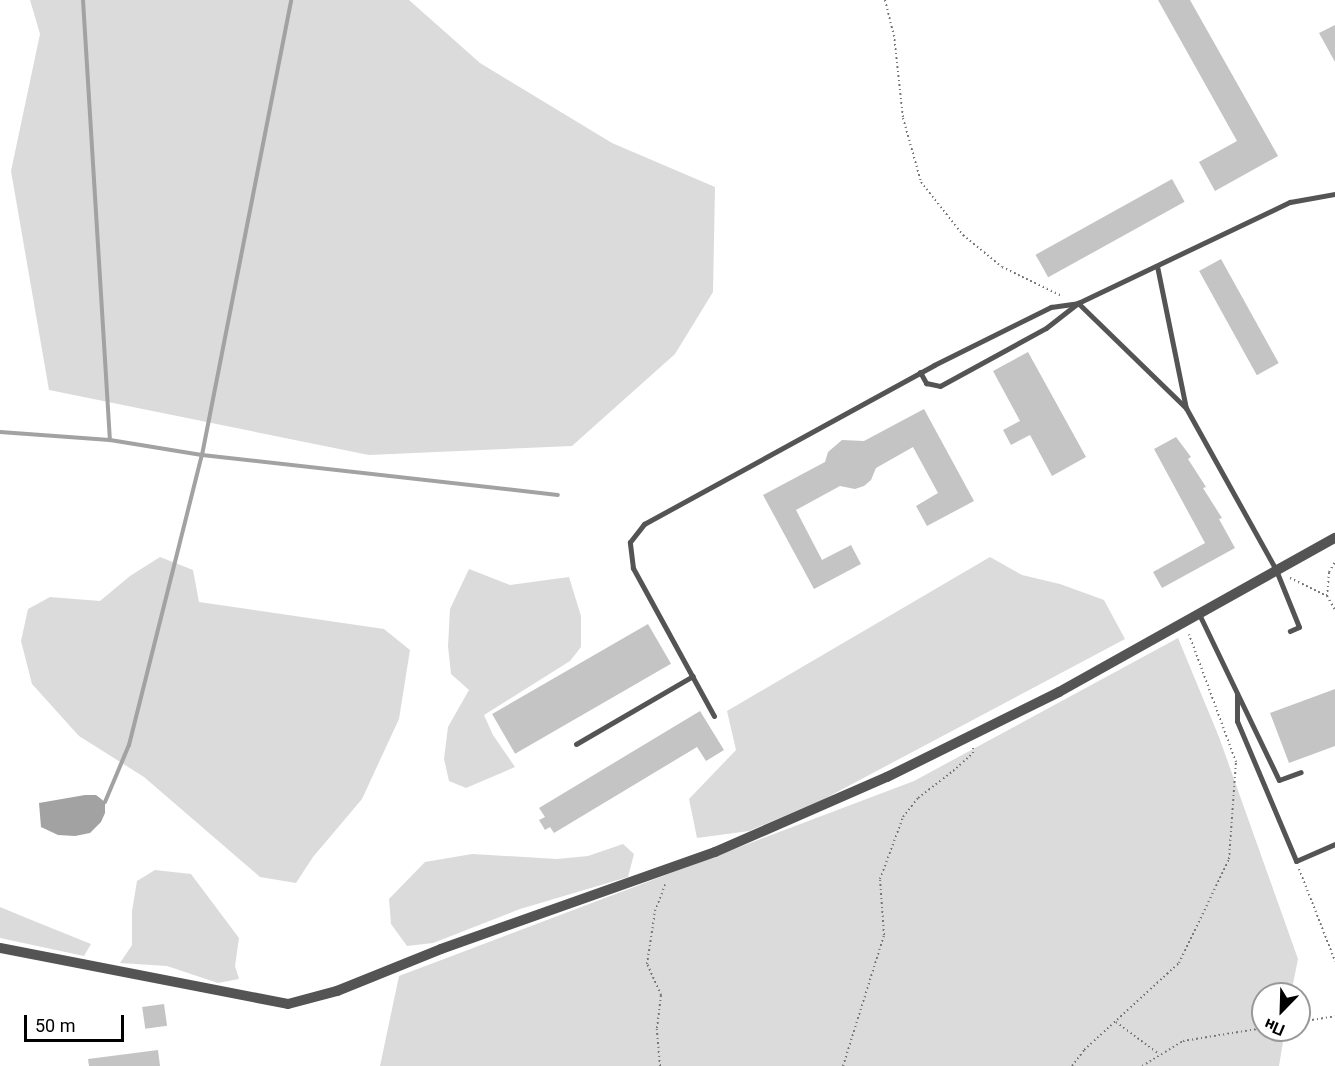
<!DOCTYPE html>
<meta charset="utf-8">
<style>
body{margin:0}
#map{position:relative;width:1335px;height:1066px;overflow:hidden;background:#fff;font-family:Roboto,sans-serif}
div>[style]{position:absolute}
.green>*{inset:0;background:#dbdbdb}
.water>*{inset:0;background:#a2a2a2}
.stream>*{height:4px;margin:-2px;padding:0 2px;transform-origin:2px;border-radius:2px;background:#a2a2a2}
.building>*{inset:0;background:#c4c4c4;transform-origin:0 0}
.path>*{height:2px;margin-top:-1px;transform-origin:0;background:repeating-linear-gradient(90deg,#767676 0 1.5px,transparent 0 4.5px)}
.service>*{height:5px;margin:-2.5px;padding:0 2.5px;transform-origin:2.5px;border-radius:2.5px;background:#545454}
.minor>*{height:10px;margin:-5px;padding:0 5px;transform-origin:5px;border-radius:5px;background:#545454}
span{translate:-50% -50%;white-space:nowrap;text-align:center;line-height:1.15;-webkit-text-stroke:4.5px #fff;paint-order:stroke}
.north{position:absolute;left:1251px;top:982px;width:60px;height:60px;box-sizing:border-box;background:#fff;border:2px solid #999;border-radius:50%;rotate:203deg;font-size:16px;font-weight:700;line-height:24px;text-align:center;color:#000}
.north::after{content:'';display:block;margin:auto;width:21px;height:27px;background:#000;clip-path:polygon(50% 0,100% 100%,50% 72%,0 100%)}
.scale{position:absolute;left:24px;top:1015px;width:100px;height:27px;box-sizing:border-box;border:3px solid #000;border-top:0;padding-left:8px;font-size:18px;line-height:21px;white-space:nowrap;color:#000;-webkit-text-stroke:4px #fff;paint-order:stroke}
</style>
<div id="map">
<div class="green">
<div style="clip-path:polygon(30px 0,409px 0,480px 63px,612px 143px,715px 187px,713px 292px,675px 354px,572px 446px,369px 455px,49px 390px,11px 171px,40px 34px)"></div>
<div style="clip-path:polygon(160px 557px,193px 570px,199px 602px,384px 629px,410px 650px,399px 719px,362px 799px,313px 857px,296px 883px,260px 877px,144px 777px,79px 736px,32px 684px,21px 641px,28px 609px,50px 597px,100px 601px,130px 576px)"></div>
<div style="clip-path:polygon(990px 557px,1022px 575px,1060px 584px,1104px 600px,1125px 639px,824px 799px,749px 831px,697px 838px,689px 799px,736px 750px,727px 711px)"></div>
<div style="clip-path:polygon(469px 569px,510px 585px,569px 577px,581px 616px,581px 647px,570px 661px,484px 715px,493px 735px,515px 767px,466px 788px,449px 781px,444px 759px,448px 727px,469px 690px,451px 674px,448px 646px,450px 609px)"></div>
<div style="clip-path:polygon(1178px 638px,1219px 737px,1298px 959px,1291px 994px,1263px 994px,1263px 1030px,1285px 1030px,1279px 1066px,380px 1066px,399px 976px,914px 781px)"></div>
<div style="clip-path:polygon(623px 844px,634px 854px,628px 877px,520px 909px,433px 943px,407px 946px,391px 924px,389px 899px,425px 862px,472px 854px,557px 859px,588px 856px)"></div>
<div style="clip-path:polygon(155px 870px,191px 874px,239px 938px,235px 966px,239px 979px,218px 983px,167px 966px,120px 963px,132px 945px,132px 911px,137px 881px)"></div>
<div style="clip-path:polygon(0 907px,34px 921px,91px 944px,84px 956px,0 938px)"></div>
</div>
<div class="water">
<div style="clip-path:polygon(85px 795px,96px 795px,105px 802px,105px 813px,101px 822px,90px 833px,75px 836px,58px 835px,41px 827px,39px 803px)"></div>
</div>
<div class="stream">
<div style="left:83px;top:0;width:441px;rotate:86.5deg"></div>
<div style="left:0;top:432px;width:110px;rotate:4.2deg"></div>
<div style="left:110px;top:440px;width:93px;rotate:9.3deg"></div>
<div style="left:202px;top:455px;width:358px;rotate:6.4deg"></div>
<div style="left:105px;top:802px;width:62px;rotate:-67.2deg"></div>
<div style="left:129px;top:745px;width:299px;rotate:-75.9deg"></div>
<div style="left:202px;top:455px;width:464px;rotate:-78.9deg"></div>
</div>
<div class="building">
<div style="clip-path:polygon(1158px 0,1190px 0,1278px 156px,1215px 191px,1199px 162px,1237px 141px)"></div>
<div style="clip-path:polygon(1335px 25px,1335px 62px,1319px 33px)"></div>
<div style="left:1172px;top:179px;width:26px;height:156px;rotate:61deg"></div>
<div style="left:1221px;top:259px;width:119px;height:25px;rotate:61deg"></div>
<div style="clip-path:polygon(1028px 352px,1086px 457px,1052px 476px,1030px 435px,1011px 445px,1003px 430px,1020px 421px,993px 371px)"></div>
<div style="clip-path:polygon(924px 409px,974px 501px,927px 526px,916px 506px,938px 493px,913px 447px,876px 468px,871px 480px,864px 486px,855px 489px,840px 486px,796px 510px,822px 560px,851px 545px,861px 564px,814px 589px,763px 495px,825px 462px,828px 452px,842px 440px,864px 441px)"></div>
<div style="clip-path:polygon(1176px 437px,1191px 457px,1188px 459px,1206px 487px,1203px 488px,1222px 518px,1219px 519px,1235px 548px,1162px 588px,1153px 572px,1205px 543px,1154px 449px)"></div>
<div style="left:648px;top:624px;width:46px;height:180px;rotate:60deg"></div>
<div style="clip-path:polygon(1335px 689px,1335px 746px,1289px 763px,1270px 713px)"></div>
<div style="clip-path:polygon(700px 711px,724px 750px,706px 761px,697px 747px,554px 833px,550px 827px,545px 830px,539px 820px,545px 817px,539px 808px)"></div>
<div style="left:164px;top:1004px;width:22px;height:22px;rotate:82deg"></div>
<div style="clip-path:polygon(158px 1050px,160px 1066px,89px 1066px,88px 1059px)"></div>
</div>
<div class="path">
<div style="left:885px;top:0;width:36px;rotate:76deg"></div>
<div style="left:894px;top:35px;width:83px;rotate:83.8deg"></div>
<div style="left:903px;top:118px;width:66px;rotate:74.3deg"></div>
<div style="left:921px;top:182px;width:68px;rotate:51.6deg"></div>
<div style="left:963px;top:235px;width:50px;rotate:39.4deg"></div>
<div style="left:1002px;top:267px;width:67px;rotate:25.8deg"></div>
<div style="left:1290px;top:578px;width:41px;rotate:25.9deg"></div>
<div style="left:1327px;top:596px;width:16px;rotate:60deg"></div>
<div style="left:1327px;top:596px;width:24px;rotate:-85deg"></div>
<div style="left:1329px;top:572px;width:12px;rotate:-59deg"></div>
<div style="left:1299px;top:869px;width:99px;rotate:68.6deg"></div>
<div style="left:1116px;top:1022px;width:54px;rotate:36.7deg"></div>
<div style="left:1299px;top:1022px;width:36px;rotate:-9deg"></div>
<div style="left:660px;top:1066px;width:38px;rotate:-95deg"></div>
<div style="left:657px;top:1028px;width:33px;rotate:-83deg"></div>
<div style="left:661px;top:995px;width:34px;rotate:-114deg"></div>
<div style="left:647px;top:964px;width:54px;rotate:-81.4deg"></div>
<div style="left:655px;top:911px;width:30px;rotate:-69deg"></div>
<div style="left:843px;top:1066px;width:137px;rotate:-72.6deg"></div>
<div style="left:884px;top:935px;width:56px;rotate:-94.1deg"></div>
<div style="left:880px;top:879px;width:66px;rotate:-69.6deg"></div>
<div style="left:903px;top:817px;width:24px;rotate:-52deg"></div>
<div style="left:918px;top:798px;width:44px;rotate:-37.6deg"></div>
<div style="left:953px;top:771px;width:27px;rotate:-42deg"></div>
<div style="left:973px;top:753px;width:5px;rotate:-90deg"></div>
<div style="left:1072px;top:1066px;width:20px;rotate:-53deg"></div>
<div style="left:1084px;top:1050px;width:129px;rotate:-42.5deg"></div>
<div style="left:1179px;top:963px;width:115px;rotate:-64.3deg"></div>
<div style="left:1229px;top:859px;width:97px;rotate:-85.9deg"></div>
<div style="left:1236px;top:762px;width:136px;rotate:-110.2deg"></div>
<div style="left:1142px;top:1066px;width:48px;rotate:-31.4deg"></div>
<div style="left:1183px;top:1041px;width:81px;rotate:-9.2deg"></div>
</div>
<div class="service">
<div style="left:1157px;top:266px;width:145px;rotate:78.5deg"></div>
<div style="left:920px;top:372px;width:13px;rotate:61deg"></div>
<div style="left:926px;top:383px;width:14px;rotate:12deg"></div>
<div style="left:940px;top:386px;width:121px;rotate:-28.7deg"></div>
<div style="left:1046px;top:328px;width:41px;rotate:-38deg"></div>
<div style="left:1078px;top:303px;width:235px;rotate:-25.5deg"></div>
<div style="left:1290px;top:202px;width:46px;rotate:-10.1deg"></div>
<div style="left:1199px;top:614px;width:184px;rotate:64.3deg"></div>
<div style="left:1279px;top:780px;width:23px;rotate:-20deg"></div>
<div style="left:1237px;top:694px;width:27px;rotate:90deg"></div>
<div style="left:1237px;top:721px;width:152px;rotate:67.1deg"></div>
<div style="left:1296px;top:861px;width:43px;rotate:-23.6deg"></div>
<div style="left:714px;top:716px;width:169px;rotate:-118.7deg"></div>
<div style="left:633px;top:568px;width:26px;rotate:-97deg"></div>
<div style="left:630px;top:542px;width:23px;rotate:-52deg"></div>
<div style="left:644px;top:524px;width:331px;rotate:-28.7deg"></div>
<div style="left:934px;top:365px;width:131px;rotate:-26.4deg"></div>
<div style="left:1051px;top:307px;width:27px;rotate:-8deg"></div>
<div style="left:1078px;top:303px;width:151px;rotate:44.2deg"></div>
<div style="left:1186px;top:408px;width:185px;rotate:60.9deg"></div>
<div style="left:1276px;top:570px;width:61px;rotate:68deg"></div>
<div style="left:1299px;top:627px;width:10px;rotate:156deg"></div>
<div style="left:576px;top:744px;width:135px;rotate:-30.2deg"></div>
</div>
<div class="minor">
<div style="left:0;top:948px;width:293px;rotate:11deg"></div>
<div style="left:288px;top:1004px;width:51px;rotate:-14.9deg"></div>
<div style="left:337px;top:991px;width:112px;rotate:-22deg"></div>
<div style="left:441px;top:949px;width:291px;rotate:-19.5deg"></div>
<div style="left:715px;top:852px;width:188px;rotate:-23.6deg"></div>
<div style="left:887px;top:777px;width:192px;rotate:-26.3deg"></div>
<div style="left:1059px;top:692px;width:316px;rotate:-29.2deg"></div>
</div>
<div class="north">Пн</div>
<div class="scale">50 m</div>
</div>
